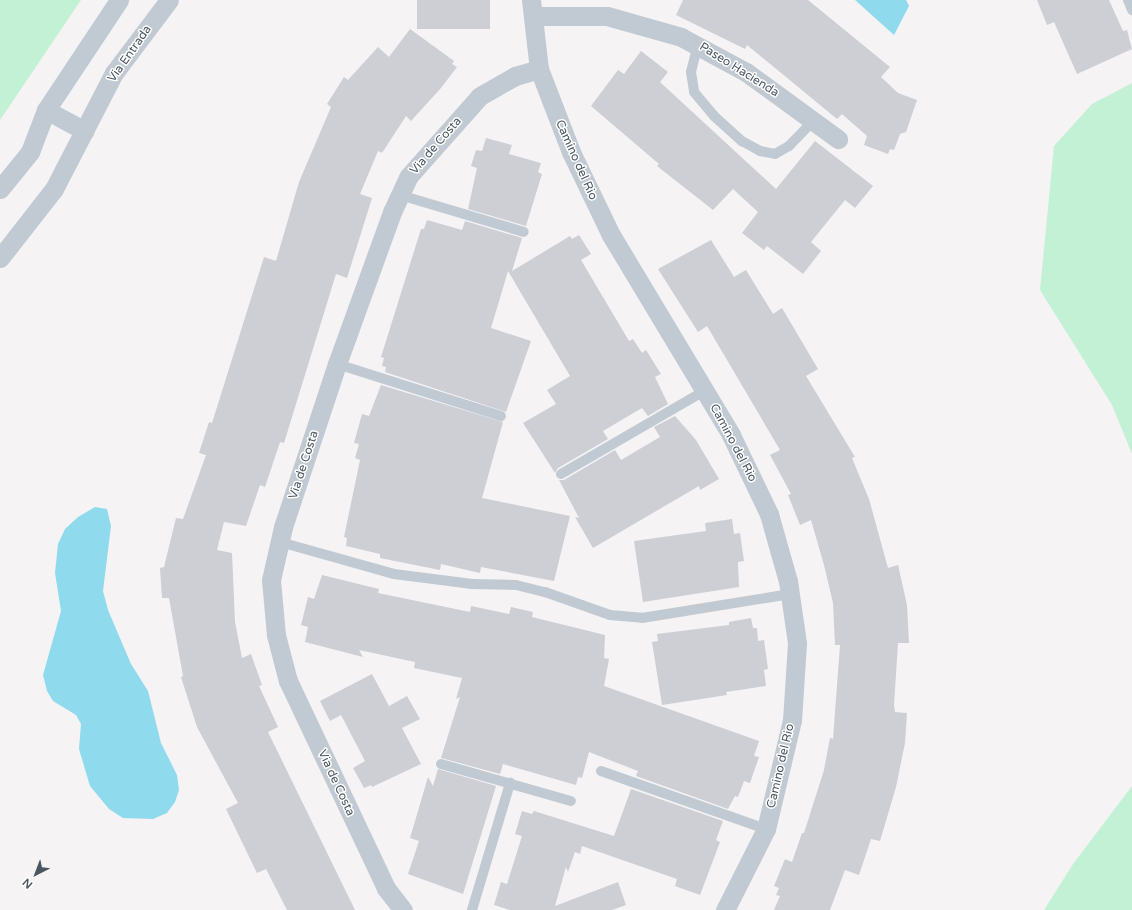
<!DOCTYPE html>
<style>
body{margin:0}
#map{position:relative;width:1132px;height:910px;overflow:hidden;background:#f5f3f3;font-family:"Varela Round",sans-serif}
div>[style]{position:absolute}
.green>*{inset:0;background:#c3f1d5}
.water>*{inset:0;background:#90daee}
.building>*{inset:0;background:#cdcfd5;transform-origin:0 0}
.service>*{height:10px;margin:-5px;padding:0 5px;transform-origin:5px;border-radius:5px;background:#c1cad2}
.minor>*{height:19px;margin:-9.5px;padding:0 9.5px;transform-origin:9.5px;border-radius:9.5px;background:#c1cad2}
span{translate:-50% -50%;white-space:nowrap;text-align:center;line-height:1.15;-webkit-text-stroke:3px #fff;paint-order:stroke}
.street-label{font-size:12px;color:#4a5661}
.north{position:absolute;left:16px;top:854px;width:40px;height:40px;-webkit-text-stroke:3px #fff;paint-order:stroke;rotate:222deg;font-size:11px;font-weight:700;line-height:16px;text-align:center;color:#4a5661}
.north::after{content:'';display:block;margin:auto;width:14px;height:18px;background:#4a5661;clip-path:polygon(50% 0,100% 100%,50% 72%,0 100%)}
</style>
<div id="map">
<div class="green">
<div style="clip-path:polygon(0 0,81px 0,0 120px)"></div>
<div style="clip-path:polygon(1132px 83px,1132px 454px,1112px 405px,1040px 290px,1054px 146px,1092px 104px)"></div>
<div style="clip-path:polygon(1132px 786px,1132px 910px,1044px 910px,1073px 864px)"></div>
</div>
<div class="water">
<div style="clip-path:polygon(855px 0,906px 0,909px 6px,894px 35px)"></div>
<div style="clip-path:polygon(95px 507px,107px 509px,111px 526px,103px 591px,108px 610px,131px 664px,148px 691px,161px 743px,177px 775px,179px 790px,175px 802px,167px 813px,153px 819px,123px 818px,109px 809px,90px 786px,79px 749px,81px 724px,76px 715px,53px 701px,47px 691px,43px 675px,61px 611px,55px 573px,58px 544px,65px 529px,78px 517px)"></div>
</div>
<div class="building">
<div style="left:417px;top:0;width:73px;height:29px"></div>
<div style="clip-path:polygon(683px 0,808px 0,890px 67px,881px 77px,898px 93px,917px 100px,906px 132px,900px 134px,894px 150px,890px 149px,888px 154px,864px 145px,867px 136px,842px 114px,837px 119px,747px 45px,745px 49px,676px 15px)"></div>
<div style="clip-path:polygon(1037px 0,1109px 0,1123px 31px,1127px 30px,1132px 49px,1077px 74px,1054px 22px,1047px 25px)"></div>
<div style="clip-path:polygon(410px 29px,454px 61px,452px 64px,457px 67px,441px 88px,411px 121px,406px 116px,382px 153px,378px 151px,360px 194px,372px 198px,347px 278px,336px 274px,284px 443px,280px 442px,265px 487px,260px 485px,246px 526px,224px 522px,217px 550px,232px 553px,235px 622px,242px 658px,251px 654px,262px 685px,259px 686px,278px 727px,268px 732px,355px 910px,287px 910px,266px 869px,257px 873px,226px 809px,238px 803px,197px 727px,181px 677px,183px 676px,169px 598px,162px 598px,160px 568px,164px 567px,176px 518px,183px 519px,206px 455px,199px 453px,209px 422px,212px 423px,264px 257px,276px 261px,299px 182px,331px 107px,327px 104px,344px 77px,348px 80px,378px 47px,389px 57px)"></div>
<div style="clip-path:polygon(641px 51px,668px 72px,660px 82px,776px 189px,815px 141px,873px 186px,855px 208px,845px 200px,811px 242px,821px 251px,803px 274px,767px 246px,764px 250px,742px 233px,758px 212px,733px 189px,713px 210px,657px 166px,659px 164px,591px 106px,618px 70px,624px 74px)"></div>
<div style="clip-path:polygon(486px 138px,512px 145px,509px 154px,541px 163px,538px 172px,542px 174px,526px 226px,468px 209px,477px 168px,471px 166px,476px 150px,482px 151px)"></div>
<div style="clip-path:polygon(427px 220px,462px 230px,465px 221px,522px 238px,512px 271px,570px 236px,572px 239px,579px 235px,591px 254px,581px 260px,629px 341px,633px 339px,642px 353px,646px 350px,661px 374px,655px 377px,668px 404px,648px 416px,642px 408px,603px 431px,608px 439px,558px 468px,555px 473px,523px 423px,556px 404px,547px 390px,570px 376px,508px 271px,491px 328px,531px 341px,506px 412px,385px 372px,386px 367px,382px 366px,384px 358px,381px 357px,421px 229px,424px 229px)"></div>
<div style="clip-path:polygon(711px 240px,734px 277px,746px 270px,773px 314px,782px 308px,818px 369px,806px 376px,855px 457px,852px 458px,869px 499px,888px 568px,898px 565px,907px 605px,909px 643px,898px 643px,894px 705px,895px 712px,907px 713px,905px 743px,896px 787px,880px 841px,871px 839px,859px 875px,845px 870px,830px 910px,774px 910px,780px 896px,776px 895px,779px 888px,774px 886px,785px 859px,792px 862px,802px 833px,804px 833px,824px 770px,830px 738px,833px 739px,840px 645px,835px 645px,833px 603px,824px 565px,811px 520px,800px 525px,788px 495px,791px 494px,770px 455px,780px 450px,707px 326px,698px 332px,658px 269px)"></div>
<div style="clip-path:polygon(381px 385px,503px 422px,482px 498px,570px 516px,554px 581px,481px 567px,480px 573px,441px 564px,440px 570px,380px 558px,380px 554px,346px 546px,347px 538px,344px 537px,360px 460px,355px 458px,359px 444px,354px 443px,362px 414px,369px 416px)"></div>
<div style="clip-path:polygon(675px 416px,696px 440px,719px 479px,700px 490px,699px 486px,593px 548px,575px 517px,579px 518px,559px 480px,564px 480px,615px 450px,621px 460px,660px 437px,654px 427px)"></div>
<div style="clip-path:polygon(732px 519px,734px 534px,740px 533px,744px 561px,738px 562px,739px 587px,643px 602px,634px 541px,706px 531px,705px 523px)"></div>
<div style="clip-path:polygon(322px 575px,379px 589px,378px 593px,470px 612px,471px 606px,509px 614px,511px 607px,533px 612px,532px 617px,605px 635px,604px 658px,609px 659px,604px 686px,759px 741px,754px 756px,759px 757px,750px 783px,744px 781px,738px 797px,735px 796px,728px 809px,636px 776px,638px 771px,589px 752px,582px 778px,578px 777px,576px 785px,503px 764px,500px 774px,441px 758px,460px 697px,456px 699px,462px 678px,414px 668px,415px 662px,359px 650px,363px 657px,305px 642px,308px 627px,301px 625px,308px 597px,314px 599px)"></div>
<div style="clip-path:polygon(751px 618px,753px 628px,757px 628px,758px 641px,764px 640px,768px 669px,764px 670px,766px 686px,726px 692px,727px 695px,662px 705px,652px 642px,658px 641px,657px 634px,729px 625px,729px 622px)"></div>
<div style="clip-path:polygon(372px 674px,389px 706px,407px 696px,420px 719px,402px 728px,421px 764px,372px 787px,371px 785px,364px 788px,353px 768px,365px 761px,341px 715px,330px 721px,320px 701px)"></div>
<div style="clip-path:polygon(438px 769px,496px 786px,463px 894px,408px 874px,419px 841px,410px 838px,428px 777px,433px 786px)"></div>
<div style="clip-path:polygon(631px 789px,723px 821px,716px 840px,720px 842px,700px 895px,675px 886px,677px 879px,582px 846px,580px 854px,575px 852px,568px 872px,566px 867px,555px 906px,618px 882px,626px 905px,612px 910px,510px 910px,494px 905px,501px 882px,507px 884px,522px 836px,515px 834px,522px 811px,532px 814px,534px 811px,614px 836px)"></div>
</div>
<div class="service">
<div style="left:1128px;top:0;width:11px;rotate:68deg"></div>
<div style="left:698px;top:44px;width:29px;rotate:104deg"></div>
<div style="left:691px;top:72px;width:20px;rotate:81deg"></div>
<div style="left:694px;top:92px;width:31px;rotate:50deg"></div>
<div style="left:714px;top:116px;width:38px;rotate:42deg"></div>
<div style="left:742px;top:141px;width:21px;rotate:29deg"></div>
<div style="left:760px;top:151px;width:15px;rotate:11deg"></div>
<div style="left:775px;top:154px;width:16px;rotate:-30deg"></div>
<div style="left:789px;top:146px;width:37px;rotate:-46deg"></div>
<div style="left:400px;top:195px;width:129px;rotate:16.6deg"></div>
<div style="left:337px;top:364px;width:172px;rotate:17.6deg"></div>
<div style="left:561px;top:474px;width:165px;rotate:-30.1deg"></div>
<div style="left:280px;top:542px;width:118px;rotate:15.7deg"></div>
<div style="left:394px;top:574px;width:79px;rotate:7.3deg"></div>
<div style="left:472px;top:584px;width:44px;rotate:1.3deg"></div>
<div style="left:516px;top:585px;width:30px;rotate:14deg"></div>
<div style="left:545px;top:592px;width:69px;rotate:19.5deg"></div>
<div style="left:610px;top:615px;width:32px;rotate:5deg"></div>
<div style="left:642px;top:618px;width:150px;rotate:-9.2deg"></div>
<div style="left:441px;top:764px;width:135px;rotate:15.9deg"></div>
<div style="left:601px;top:771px;width:175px;rotate:19.4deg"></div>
<div style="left:472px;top:910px;width:133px;rotate:-73.3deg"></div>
</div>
<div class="minor">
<div style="left:531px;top:0;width:69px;rotate:83.4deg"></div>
<div style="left:539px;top:69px;width:89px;rotate:68.9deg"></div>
<div style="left:571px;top:152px;width:92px;rotate:64.3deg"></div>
<div style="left:611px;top:235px;width:233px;rotate:59deg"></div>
<div style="left:731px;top:435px;width:88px;rotate:64.3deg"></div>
<div style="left:769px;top:514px;width:70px;rotate:74.2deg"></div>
<div style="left:788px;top:581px;width:63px;rotate:81.7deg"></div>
<div style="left:797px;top:643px;width:77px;rotate:93.7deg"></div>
<div style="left:792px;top:720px;width:112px;rotate:103.4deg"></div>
<div style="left:766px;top:829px;width:91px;rotate:116.8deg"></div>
<div style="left:533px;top:16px;width:74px"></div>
<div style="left:607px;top:16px;width:77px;rotate:15.8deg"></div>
<div style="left:681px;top:37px;width:74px;rotate:28.3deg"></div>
<div style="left:746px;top:72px;width:114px;rotate:36.1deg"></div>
<div style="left:46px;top:110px;width:44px;rotate:28.3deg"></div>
<div style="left:0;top:189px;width:48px;rotate:-51deg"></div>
<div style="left:30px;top:152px;width:45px;rotate:-69.1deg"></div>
<div style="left:46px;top:110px;width:132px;rotate:-56.4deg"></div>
<div style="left:0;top:258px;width:88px;rotate:-52deg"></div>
<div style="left:54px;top:189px;width:131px;rotate:-62.7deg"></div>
<div style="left:114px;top:73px;width:91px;rotate:-53deg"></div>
<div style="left:403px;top:910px;width:28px;rotate:-128deg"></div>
<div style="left:386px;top:888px;width:229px;rotate:-115.3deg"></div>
<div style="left:288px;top:681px;width:48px;rotate:-104.6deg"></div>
<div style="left:276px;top:635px;width:55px;rotate:-95.2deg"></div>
<div style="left:271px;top:580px;width:54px;rotate:-77.2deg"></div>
<div style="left:283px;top:527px;width:172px;rotate:-71.7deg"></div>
<div style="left:337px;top:364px;width:162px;rotate:-70.1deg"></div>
<div style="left:392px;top:212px;width:38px;rotate:-65deg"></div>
<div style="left:408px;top:177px;width:108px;rotate:-48.4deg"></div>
<div style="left:480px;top:96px;width:40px;rotate:-29.7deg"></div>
<div style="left:515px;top:76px;width:25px;rotate:-16deg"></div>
</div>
<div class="street-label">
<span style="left:130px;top:54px;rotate:-55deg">Via Entrada</span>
<span style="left:739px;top:70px;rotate:32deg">Paseo Hacienda</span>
<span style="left:436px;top:146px;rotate:-49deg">Via de Costa</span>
<span style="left:576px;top:160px;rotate:66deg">Camino del Rio</span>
<span style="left:733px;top:443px;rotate:62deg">Camino del Rio</span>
<span style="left:304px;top:465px;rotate:-72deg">Via de Costa</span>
<span style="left:781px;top:766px;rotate:-77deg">Camino del Rio</span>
<span style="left:336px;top:783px;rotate:65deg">Via de Costa</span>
</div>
<div class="north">N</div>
</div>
